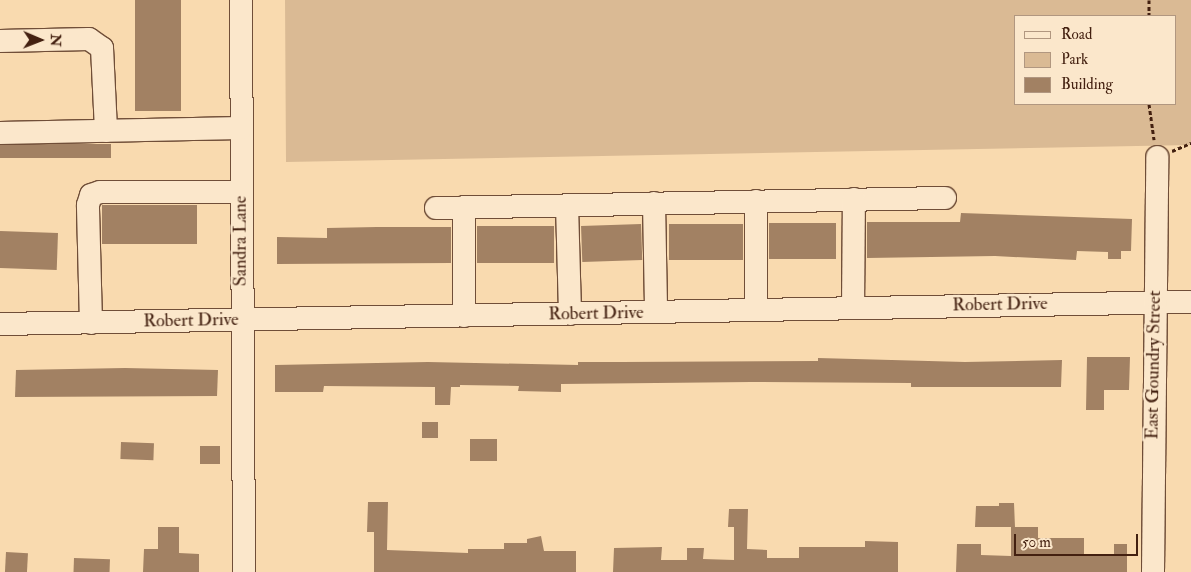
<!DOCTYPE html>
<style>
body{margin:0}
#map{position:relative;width:1191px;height:572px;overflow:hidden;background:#f9daaf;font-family:"IM FELL Double Pica",serif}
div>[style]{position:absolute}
.green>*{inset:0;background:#daba94}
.building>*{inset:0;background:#a28163;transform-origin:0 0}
.path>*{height:3px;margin-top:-1.5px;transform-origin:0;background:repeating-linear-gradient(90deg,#432010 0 4px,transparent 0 6.5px)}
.roads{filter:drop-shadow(1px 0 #704e38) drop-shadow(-1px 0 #704e38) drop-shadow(0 1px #704e38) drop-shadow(0 -1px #704e38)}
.minor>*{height:22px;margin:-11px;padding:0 11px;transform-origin:11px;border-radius:11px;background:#fbe7cb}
span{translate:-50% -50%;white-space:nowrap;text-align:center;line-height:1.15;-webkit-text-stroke:4.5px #fbe7cb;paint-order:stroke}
.street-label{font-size:18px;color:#432010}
.legend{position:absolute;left:1014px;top:15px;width:162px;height:90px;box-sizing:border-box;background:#fbe7cb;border:1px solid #b19780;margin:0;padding:6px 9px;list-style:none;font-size:15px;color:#432010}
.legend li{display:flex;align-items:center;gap:10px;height:25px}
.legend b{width:25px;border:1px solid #b19780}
.north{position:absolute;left:15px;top:15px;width:50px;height:50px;-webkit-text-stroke:4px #fbe7cb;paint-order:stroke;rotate:91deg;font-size:14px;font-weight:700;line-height:20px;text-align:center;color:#432010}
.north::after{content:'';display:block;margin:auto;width:18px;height:22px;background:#432010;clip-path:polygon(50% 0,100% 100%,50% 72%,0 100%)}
.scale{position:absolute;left:1014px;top:534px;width:124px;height:22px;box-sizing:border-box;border:2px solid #432010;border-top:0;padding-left:6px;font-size:15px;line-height:18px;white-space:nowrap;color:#432010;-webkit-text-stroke:4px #fbe7cb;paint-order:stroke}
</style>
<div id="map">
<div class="green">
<div style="clip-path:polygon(evenodd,285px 0,1191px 0,1191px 145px,286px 162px,285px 0,1015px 16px,1175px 16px,1175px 104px,1015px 104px,1015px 16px)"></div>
</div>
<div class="building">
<div style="left:135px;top:0;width:46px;height:111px"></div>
<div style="left:111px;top:144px;width:14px;height:111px;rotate:90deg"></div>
<div style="left:102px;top:205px;width:95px;height:39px"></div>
<div style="clip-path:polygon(961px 213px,1132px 219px,1131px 251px,1121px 251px,1121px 259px,1108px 259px,1108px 252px,1077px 251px,1076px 260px,995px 256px,867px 258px,867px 222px,960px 222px)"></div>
<div style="left:769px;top:223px;width:67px;height:36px"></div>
<div style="left:641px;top:224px;width:36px;height:60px;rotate:88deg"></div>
<div style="left:743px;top:224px;width:36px;height:74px;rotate:90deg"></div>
<div style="left:477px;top:226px;width:77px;height:37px"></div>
<div style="clip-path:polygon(377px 227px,451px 227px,451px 263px,277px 264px,277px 237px,327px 238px,327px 228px)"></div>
<div style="left:58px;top:233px;width:37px;height:58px;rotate:92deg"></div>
<div style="clip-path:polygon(1087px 357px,1130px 357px,1129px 390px,1104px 390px,1104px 410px,1086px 410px)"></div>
<div style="clip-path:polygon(818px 358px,965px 362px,1062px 360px,1061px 387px,911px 387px,911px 383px,751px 382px,561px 384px,561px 392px,518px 391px,519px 386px,460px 385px,460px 387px,451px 387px,450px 405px,435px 405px,435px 387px,324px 386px,323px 392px,275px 392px,275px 365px,428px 362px,578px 365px,578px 362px,622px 362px,818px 361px)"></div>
<div style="clip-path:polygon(125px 368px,218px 370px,217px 396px,15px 397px,16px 370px)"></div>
<div style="left:422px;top:422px;width:16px;height:16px"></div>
<div style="left:470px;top:439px;width:27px;height:22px"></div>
<div style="left:121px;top:442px;width:33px;height:17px;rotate:2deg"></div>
<div style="left:200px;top:446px;width:20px;height:18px"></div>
<div style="clip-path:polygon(368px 502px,388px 502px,387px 550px,468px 553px,468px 549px,504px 549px,504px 543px,527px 543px,527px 539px,541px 536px,544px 551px,576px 551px,576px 572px,374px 572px,374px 532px,367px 532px)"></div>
<div style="clip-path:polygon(999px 503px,1014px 503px,1015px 527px,1038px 527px,1038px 538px,1084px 538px,1084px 554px,1114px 555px,1114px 544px,1127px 544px,1127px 572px,956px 572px,957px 544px,981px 544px,981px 555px,1011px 556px,1011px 527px,975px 527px,976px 506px,999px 506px)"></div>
<div style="clip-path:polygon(729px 509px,748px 509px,747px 549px,767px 550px,767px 558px,799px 558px,799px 547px,865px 547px,865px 541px,898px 542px,898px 572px,613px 572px,614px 548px,662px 547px,661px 560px,687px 560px,687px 548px,704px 548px,703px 559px,734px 560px,734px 527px,728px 527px)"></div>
<div style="clip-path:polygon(158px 527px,179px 527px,179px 553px,199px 554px,199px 572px,143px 572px,144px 549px,158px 549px)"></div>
<div style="left:6px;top:552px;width:22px;height:20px;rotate:3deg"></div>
<div style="left:74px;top:558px;width:36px;height:14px;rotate:2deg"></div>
</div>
<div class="path">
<div style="left:1149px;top:0;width:16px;rotate:90deg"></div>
<div style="left:1149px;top:104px;width:36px;rotate:82deg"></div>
<div style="left:1172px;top:151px;width:21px;rotate:-23deg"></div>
</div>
<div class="roads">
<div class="minor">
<div style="left:241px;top:0;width:572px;rotate:89.7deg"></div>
<div style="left:0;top:41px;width:89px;rotate:-1.3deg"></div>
<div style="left:89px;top:39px;width:16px;rotate:35deg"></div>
<div style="left:102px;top:48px;width:83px;rotate:87.2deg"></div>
<div style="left:0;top:133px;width:241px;rotate:-1.2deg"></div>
<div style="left:756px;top:201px;width:109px;rotate:90deg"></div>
<div style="left:654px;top:203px;width:109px;rotate:88.9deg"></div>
<div style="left:567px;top:205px;width:109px;rotate:88.4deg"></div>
<div style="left:436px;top:208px;width:509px;rotate:-1.13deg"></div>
<div style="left:853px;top:308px;width:109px;rotate:-89.5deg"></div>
<div style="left:464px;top:316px;width:109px;rotate:-90deg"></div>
<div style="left:91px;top:323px;width:118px;rotate:-91.5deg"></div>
<div style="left:88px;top:205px;width:10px;rotate:-73deg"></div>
<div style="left:91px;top:195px;width:9px;rotate:-18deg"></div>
<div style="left:100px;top:192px;width:141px"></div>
<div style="left:0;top:324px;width:1191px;rotate:-1.06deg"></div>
<div style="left:1153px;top:572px;width:415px;rotate:-89.4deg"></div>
</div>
</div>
<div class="street-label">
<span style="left:241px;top:241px;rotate:-90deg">Sandra Lane</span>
<span style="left:1000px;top:305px;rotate:-1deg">Robert Drive</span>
<span style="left:596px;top:314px;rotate:-1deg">Robert Drive</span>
<span style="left:191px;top:321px;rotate:-1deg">Robert Drive</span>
<span style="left:1154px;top:365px;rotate:-89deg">East Goundry Street</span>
</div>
<ul class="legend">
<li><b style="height:6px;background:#fbe7cb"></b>Road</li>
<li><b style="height:14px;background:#daba94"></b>Park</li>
<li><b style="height:14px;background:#a28163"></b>Building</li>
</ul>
<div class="north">N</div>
<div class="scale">50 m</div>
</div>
